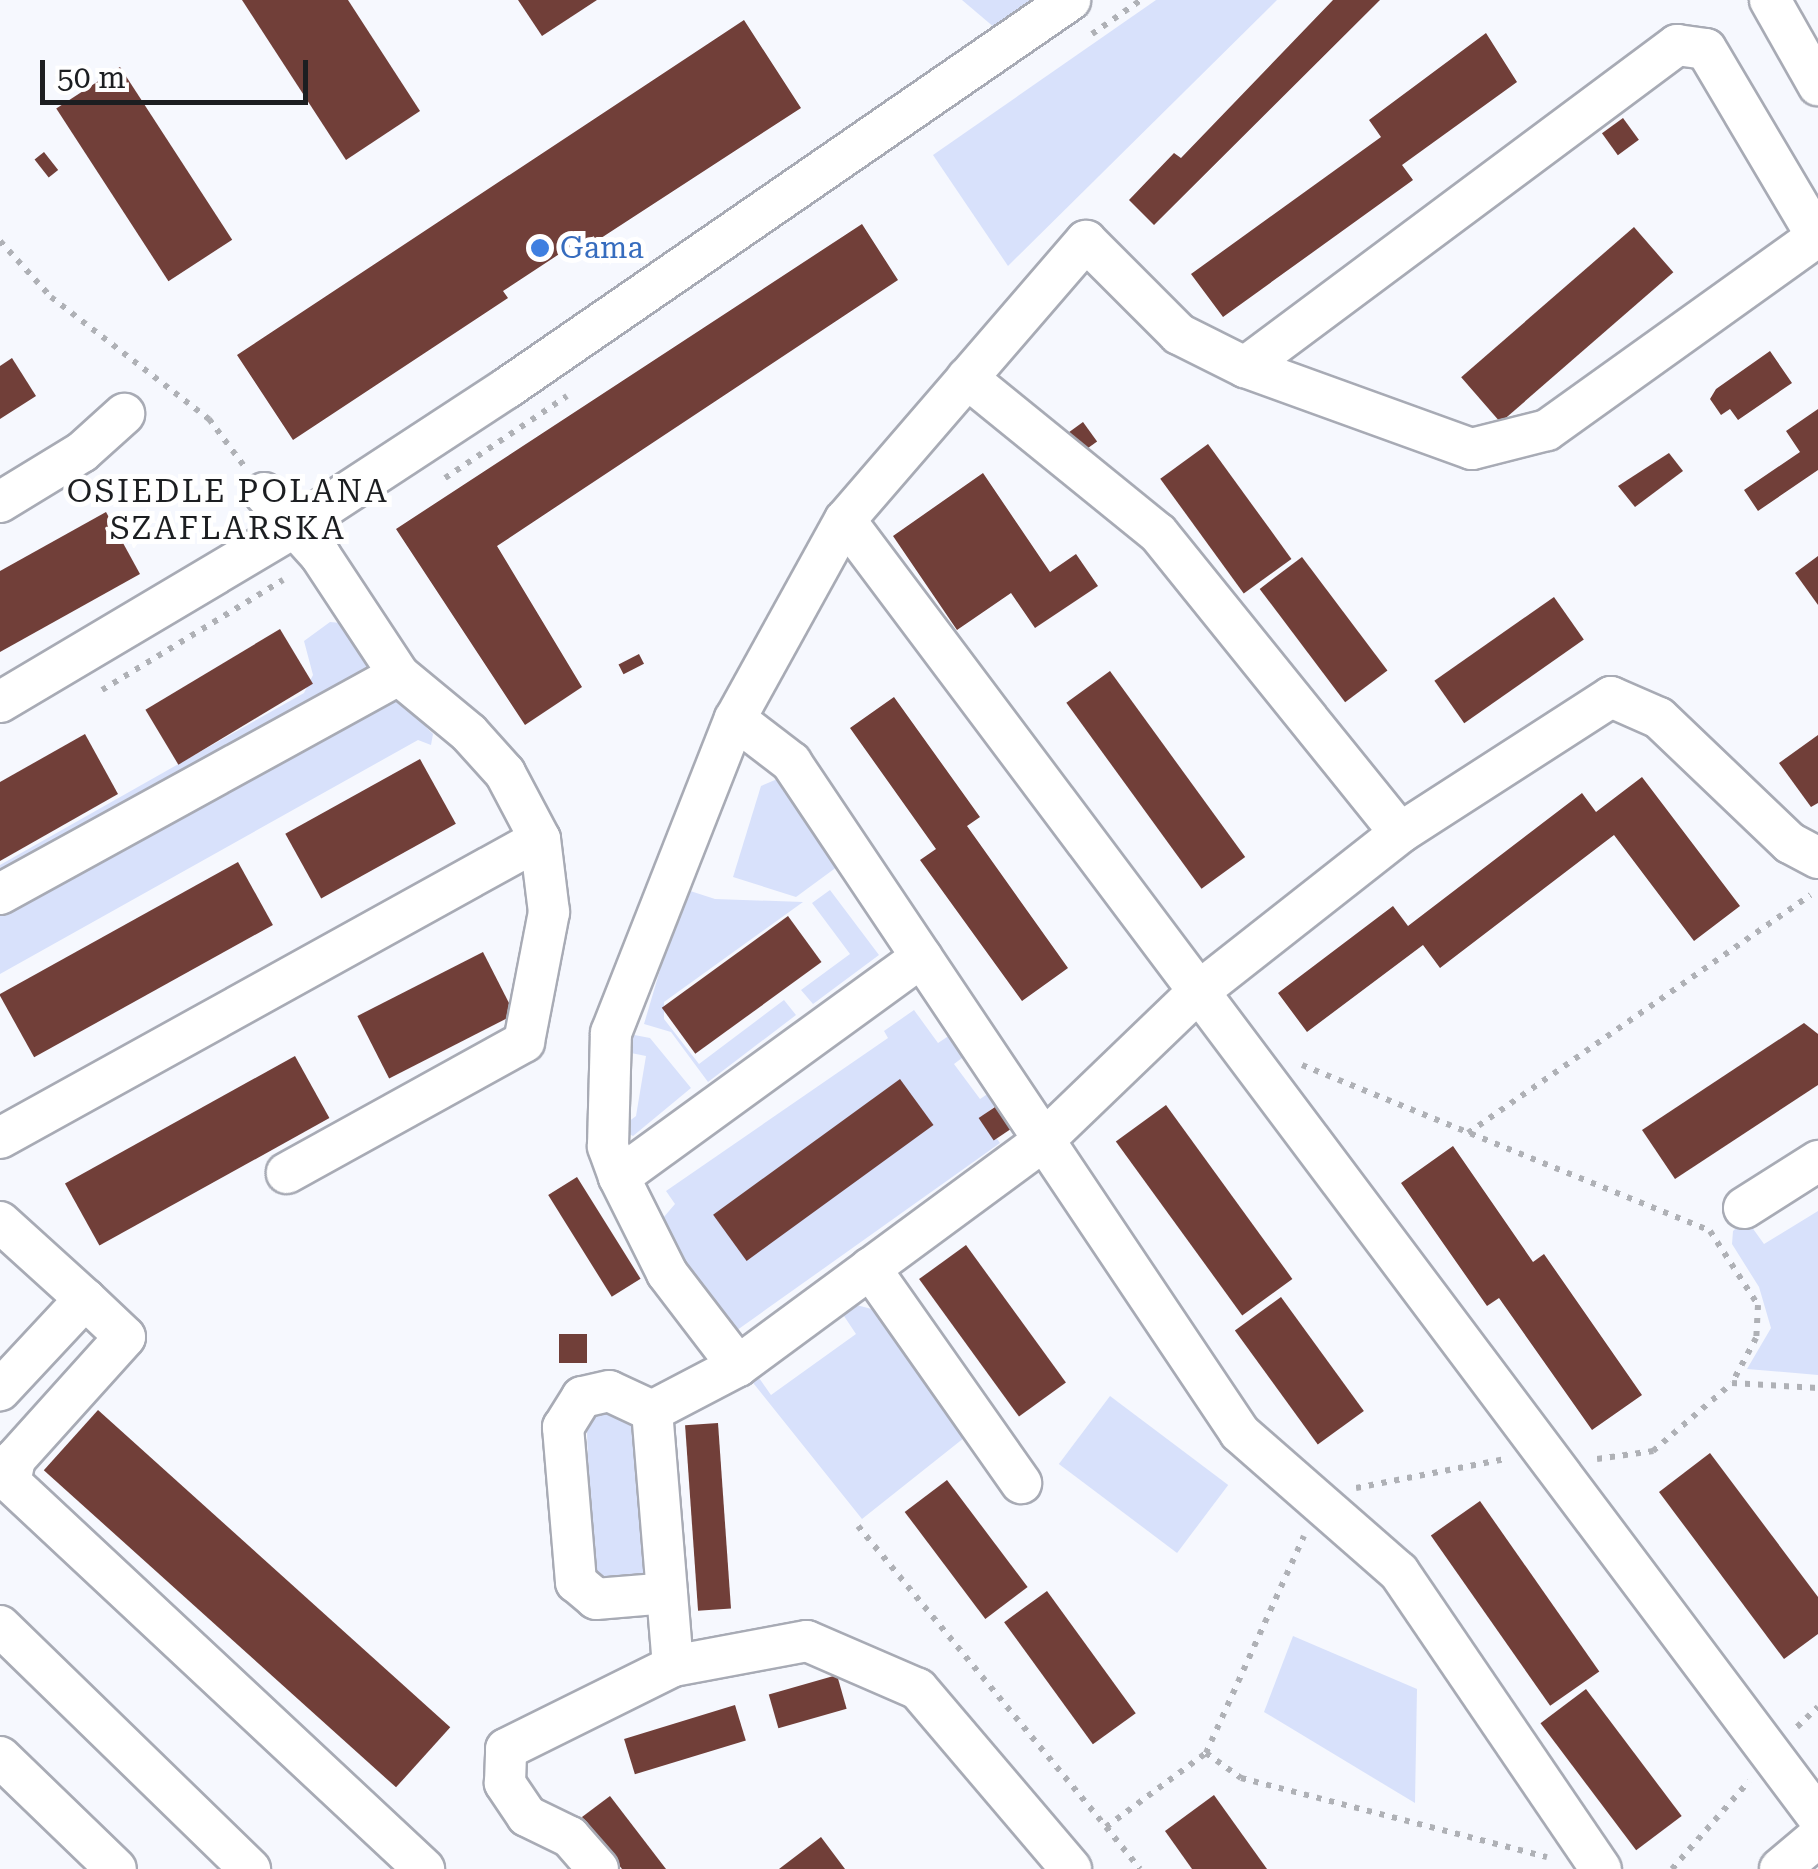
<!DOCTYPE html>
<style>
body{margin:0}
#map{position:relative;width:1818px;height:1869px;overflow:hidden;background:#f6f8fe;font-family:"Roboto Serif",serif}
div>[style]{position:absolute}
.green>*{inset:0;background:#d8e1fb;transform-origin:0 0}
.building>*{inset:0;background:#713f39;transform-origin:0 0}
.path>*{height:6px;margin-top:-3px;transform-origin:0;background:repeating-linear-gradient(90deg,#afb1b6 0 5px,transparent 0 13px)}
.roads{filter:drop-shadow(2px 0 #a8abb5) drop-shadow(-2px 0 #a8abb5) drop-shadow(0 2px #a8abb5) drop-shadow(0 -2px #a8abb5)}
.minor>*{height:40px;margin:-20px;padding:0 20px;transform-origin:20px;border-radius:20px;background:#fff}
.dots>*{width:28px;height:28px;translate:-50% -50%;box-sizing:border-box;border:5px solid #fff;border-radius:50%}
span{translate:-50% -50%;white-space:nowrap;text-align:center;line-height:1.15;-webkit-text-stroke:10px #fff;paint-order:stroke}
.shop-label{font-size:30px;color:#366cbe}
.left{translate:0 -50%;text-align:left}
.neighbourhood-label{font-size:32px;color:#1c1e21;letter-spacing:2.5px}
.scale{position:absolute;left:40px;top:60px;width:268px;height:45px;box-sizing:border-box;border:5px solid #1c1e21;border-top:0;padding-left:12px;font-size:30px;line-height:35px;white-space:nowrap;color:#1c1e21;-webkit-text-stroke:8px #fff;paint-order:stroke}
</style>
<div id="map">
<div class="green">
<div style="clip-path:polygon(962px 0,1035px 0,995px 28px)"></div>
<div style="clip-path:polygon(1156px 0,1277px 0,1008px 266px,933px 155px)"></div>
<div style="clip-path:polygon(330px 622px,341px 623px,371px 667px,368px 682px,0 877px,0 865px,304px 693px,313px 675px,304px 641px)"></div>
<div style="clip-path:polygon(395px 696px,433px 734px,431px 745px,418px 740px,0 974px,0 904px)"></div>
<div style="clip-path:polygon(782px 777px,845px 861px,796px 897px,733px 877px,761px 786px)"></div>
<div style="clip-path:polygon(684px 889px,715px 899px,803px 902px,664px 1002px,664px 1019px,699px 1064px,784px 1000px,796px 1015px,708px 1082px,671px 1032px,644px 1024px)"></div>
<div style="clip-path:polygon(830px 890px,879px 955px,813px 1004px,801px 990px,850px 954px,812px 903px)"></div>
<div style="clip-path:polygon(914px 1010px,938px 1043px,959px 1029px,974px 1049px,954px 1064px,980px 1099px,995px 1089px,1003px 1100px,981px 1117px,1000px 1143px,733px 1333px,657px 1225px,675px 1204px,666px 1191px,888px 1038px,884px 1031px)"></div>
<div style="clip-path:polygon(629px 1034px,650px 1038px,691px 1088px,633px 1136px,619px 1129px,636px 1116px,646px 1056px,626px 1052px)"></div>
<div style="clip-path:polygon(1818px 1211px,1818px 1375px,1747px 1369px,1771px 1328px,1759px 1287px,1732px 1244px,1733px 1231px,1746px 1219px,1764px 1244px)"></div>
<div style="clip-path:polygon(849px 1303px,879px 1311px,974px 1430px,862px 1519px,746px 1374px,754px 1371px,771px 1395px,856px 1334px,840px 1310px)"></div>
<div style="left:1110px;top:1396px;width:148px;height:85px;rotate:37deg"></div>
<div style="clip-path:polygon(604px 1409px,636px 1422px,652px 1566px,637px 1578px,602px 1579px,592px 1567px,587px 1433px,588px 1420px)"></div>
<div style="clip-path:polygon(1293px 1636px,1417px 1689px,1415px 1803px,1264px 1712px)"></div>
</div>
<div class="building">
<div style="clip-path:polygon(242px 0,348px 0,420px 111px,346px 160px)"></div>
<div style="clip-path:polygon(518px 0,597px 0,542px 36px)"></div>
<div style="clip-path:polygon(1333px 0,1380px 0,1154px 225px,1129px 200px,1174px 153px,1181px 158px)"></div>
<div style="clip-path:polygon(744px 20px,801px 108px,578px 253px,573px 245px,503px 291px,508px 298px,293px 440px,237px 355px)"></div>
<div style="clip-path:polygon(1486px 33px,1517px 82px,1402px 165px,1413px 180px,1223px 317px,1191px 274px,1381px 137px,1369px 120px)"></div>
<div style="left:120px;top:67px;width:206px;height:76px;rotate:57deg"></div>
<div style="left:1623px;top:118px;width:27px;height:26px;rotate:54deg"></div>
<div style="left:44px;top:152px;width:23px;height:12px;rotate:52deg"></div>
<div style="clip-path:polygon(862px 224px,898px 280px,497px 546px,582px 687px,525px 725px,396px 529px)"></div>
<div style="left:1634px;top:227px;width:60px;height:229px;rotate:49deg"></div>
<div style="clip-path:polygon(1770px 351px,1792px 383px,1738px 420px,1730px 409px,1721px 415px,1710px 399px,1716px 389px)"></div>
<div style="clip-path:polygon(12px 358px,36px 396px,0 419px,0 366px)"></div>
<div style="clip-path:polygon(1818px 409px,1818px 470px,1758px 511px,1744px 490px,1800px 452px,1786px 431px)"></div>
<div style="left:1083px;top:422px;width:24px;height:28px;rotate:54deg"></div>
<div style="left:1208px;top:444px;width:142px;height:59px;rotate:54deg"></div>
<div style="clip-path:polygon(1669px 453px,1683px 471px,1635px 507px,1618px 486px)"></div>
<div style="clip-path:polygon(983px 473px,1050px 572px,1076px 554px,1098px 586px,1035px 628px,1011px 593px,957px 630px,893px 536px)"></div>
<div style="clip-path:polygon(106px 512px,140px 574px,0 652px,0 571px)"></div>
<div style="clip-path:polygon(1818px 556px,1818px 605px,1795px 573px)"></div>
<div style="left:1302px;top:557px;width:142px;height:53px;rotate:53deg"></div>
<div style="left:1554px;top:597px;width:52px;height:146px;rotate:55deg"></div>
<div style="left:280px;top:629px;width:64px;height:157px;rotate:59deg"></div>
<div style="left:639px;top:654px;width:11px;height:23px;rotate:63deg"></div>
<div style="left:1110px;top:671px;width:230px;height:54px;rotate:54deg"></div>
<div style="clip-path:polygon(894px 697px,980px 817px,967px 826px,1068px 968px,1022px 1001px,920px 860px,936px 849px,850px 728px)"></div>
<div style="clip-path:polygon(85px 734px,118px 794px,0 861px,0 782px)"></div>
<div style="clip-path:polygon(1818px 735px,1818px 803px,1811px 807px,1779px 763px)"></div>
<div style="left:420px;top:759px;width:74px;height:154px;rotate:61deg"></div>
<div style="clip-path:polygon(1642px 777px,1740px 906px,1694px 941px,1614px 835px,1440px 968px,1423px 945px,1307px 1032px,1278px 993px,1393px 906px,1408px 926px,1582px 793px,1596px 812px)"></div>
<div style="left:238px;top:862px;width:72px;height:273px;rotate:61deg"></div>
<div style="left:788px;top:916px;width:57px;height:156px;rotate:54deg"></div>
<div style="left:483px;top:952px;width:70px;height:141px;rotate:63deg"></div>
<div style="clip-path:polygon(1804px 1023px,1818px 1034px,1818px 1085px,1675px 1179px,1642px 1130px)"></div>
<div style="left:295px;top:1056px;width:71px;height:263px;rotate:61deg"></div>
<div style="left:900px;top:1079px;width:57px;height:231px;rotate:54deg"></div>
<div style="left:1001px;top:1103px;width:27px;height:27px;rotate:56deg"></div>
<div style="left:1166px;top:1105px;width:215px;height:62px;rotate:54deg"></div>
<div style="clip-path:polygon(1453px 1146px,1533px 1262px,1544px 1254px,1642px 1395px,1592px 1430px,1499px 1298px,1487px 1306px,1401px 1183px)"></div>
<div style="left:577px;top:1177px;width:120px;height:34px;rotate:58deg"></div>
<div style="left:966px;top:1245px;width:170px;height:58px;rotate:54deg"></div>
<div style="left:1281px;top:1297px;width:141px;height:57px;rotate:54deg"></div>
<div style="left:587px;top:1334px;width:29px;height:28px;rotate:90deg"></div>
<div style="left:98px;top:1410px;width:474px;height:81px;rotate:42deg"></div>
<div style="left:718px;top:1423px;width:186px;height:33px;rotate:86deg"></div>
<div style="clip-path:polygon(1710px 1453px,1818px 1597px,1818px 1634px,1784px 1659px,1659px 1492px)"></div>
<div style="left:947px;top:1480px;width:134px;height:53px;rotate:53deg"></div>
<div style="left:1480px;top:1501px;width:208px;height:60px;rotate:55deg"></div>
<div style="left:1047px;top:1591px;width:151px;height:53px;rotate:54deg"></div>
<div style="left:837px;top:1675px;width:35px;height:71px;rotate:74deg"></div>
<div style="left:1586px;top:1689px;width:159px;height:57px;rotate:53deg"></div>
<div style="left:735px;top:1705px;width:37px;height:116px;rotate:73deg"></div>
<div style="clip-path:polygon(1214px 1795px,1267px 1869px,1192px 1869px,1165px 1831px)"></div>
<div style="clip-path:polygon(610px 1796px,666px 1869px,622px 1869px,582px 1817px)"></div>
<div style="clip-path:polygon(821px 1837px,845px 1869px,779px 1869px)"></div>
</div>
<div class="path">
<div style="left:1092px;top:34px;width:60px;rotate:-34.8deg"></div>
<div style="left:0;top:241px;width:76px;rotate:47.7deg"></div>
<div style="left:51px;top:297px;width:200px;rotate:37.7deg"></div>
<div style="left:209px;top:419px;width:59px;rotate:53.3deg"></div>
<div style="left:445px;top:478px;width:147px;rotate:-33.9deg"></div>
<div style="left:102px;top:690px;width:212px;rotate:-31.3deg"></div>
<div style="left:1302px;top:1065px;width:440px;rotate:22.1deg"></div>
<div style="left:1710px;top:1231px;width:88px;rotate:57deg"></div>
<div style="left:1758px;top:1305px;width:33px;rotate:93deg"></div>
<div style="left:1756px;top:1338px;width:51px;rotate:118.1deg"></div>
<div style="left:1468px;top:1133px;width:417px;rotate:-34.8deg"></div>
<div style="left:1597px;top:1459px;width:57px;rotate:-8.1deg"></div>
<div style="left:1653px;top:1451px;width:104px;rotate:-40.7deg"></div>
<div style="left:1732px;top:1383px;width:86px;rotate:3.3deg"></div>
<div style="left:1356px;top:1488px;width:152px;rotate:-11deg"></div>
<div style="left:858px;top:1526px;width:390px;rotate:50.5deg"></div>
<div style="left:1106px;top:1827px;width:124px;rotate:-36.5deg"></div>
<div style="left:1206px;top:1753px;width:238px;rotate:-65.7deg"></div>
<div style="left:1797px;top:1727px;width:29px;rotate:-44deg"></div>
<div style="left:1206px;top:1753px;width:43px;rotate:35.5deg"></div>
<div style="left:1241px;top:1778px;width:316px;rotate:14.5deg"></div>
<div style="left:1106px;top:1827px;width:54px;rotate:51deg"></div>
<div style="left:1672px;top:1869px;width:117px;rotate:-48.8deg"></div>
</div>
<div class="roads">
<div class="minor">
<div style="left:1770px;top:0;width:98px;rotate:60.5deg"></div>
<div style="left:1245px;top:367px;width:539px;rotate:-36.7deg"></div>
<div style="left:1677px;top:45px;width:29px;rotate:8deg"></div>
<div style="left:1706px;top:49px;width:218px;rotate:59.4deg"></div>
<div style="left:967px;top:378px;width:246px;rotate:39.1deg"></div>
<div style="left:1158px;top:533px;width:385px;rotate:51.1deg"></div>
<div style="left:264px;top:493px;width:84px;rotate:47.9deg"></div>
<div style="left:320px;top:555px;width:144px;rotate:56.6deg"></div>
<div style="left:399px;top:675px;width:91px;rotate:39.6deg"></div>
<div style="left:469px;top:733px;width:54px;rotate:48deg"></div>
<div style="left:505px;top:773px;width:75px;rotate:62.1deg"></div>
<div style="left:540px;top:839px;width:74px;rotate:83deg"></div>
<div style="left:549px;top:912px;width:132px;rotate:100.9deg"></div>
<div style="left:524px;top:1042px;width:271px;rotate:151.1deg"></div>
<div style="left:0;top:502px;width:96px;rotate:-31.4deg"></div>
<div style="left:82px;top:452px;width:57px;rotate:-42.1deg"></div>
<div style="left:845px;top:520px;width:1621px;rotate:53.12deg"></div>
<div style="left:0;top:702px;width:341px;rotate:-30.7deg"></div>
<div style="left:293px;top:528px;width:256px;rotate:-33.2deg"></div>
<div style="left:507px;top:388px;width:684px;rotate:-34.57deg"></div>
<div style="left:735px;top:719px;width:71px;rotate:37.5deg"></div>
<div style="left:791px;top:762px;width:807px;rotate:56.21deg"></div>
<div style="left:1240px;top:1433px;width:211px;rotate:41.2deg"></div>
<div style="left:1399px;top:1572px;width:359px;rotate:55.8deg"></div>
<div style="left:0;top:894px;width:455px;rotate:-28.8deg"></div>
<div style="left:0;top:1138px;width:617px;rotate:-28.97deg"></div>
<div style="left:619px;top:1177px;width:374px;rotate:-36deg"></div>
<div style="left:1744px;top:1208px;width:88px;rotate:-32.4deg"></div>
<div style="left:0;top:1222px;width:115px;rotate:42.2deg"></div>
<div style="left:85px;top:1299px;width:125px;rotate:133deg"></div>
<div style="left:870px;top:1268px;width:263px;rotate:54.9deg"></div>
<div style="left:85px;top:1299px;width:55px;rotate:43.5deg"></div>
<div style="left:125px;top:1337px;width:164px;rotate:132deg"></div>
<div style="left:15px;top:1459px;width:24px;rotate:102deg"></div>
<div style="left:10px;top:1482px;width:567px;rotate:43.07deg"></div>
<div style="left:738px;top:1366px;width:380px;rotate:-36.4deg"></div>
<div style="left:1044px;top:1140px;width:214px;rotate:-43.9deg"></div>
<div style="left:1198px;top:992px;width:257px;rotate:-38.2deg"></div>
<div style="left:1400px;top:833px;width:251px;rotate:-32.8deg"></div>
<div style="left:1611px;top:697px;width:52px;rotate:23.6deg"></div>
<div style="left:1659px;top:718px;width:181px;rotate:43.7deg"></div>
<div style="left:1790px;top:843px;width:32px;rotate:28deg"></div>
<div style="left:652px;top:1411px;width:47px;rotate:-155.1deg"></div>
<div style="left:609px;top:1391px;width:28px;rotate:167deg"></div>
<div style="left:582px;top:1397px;width:36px;rotate:122deg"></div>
<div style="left:563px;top:1427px;width:156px;rotate:85.2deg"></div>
<div style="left:576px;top:1582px;width:26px;rotate:40deg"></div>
<div style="left:596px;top:1599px;width:71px;rotate:-4.8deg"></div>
<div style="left:0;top:1626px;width:349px;rotate:44.2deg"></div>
<div style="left:673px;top:1666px;width:256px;rotate:-94.7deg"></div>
<div style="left:652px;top:1411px;width:97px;rotate:-27.6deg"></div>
<div style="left:738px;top:1366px;width:117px;rotate:-127.4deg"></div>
<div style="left:667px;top:1273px;width:107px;rotate:-116.6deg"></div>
<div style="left:619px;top:1177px;width:33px;rotate:-110deg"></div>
<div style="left:608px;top:1146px;width:113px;rotate:-88.5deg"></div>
<div style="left:611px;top:1033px;width:338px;rotate:-68.5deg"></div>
<div style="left:735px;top:719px;width:227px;rotate:-61.1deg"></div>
<div style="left:845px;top:520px;width:369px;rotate:-49.2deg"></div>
<div style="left:1086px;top:241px;width:132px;rotate:45deg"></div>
<div style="left:1179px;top:334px;width:74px;rotate:26.6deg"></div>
<div style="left:1245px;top:367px;width:241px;rotate:19.9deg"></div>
<div style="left:1472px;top:449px;width:77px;rotate:-14.2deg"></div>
<div style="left:1547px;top:430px;width:333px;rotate:-35.6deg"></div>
<div style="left:0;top:1757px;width:161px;rotate:44deg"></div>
<div style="left:598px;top:1869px;width:43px;rotate:-131.2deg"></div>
<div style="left:570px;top:1837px;width:48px;rotate:-154deg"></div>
<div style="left:527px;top:1816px;width:40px;rotate:-124deg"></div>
<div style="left:505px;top:1783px;width:34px;rotate:-88deg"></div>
<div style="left:506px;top:1749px;width:186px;rotate:-26.4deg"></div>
<div style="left:673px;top:1666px;width:136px;rotate:-10.6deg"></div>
<div style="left:807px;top:1641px;width:121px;rotate:23.4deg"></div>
<div style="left:918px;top:1689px;width:236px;rotate:49.6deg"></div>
<div style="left:1780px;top:1869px;width:50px;rotate:-40.1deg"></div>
</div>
</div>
<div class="dots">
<div style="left:540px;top:248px;background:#3f7fe0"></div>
</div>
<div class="shop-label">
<span class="left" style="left:560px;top:248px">Gama</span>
</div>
<div class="neighbourhood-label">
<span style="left:228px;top:510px">OSIEDLE POLANA<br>SZAFLARSKA</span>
</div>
<div class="scale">50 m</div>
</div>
